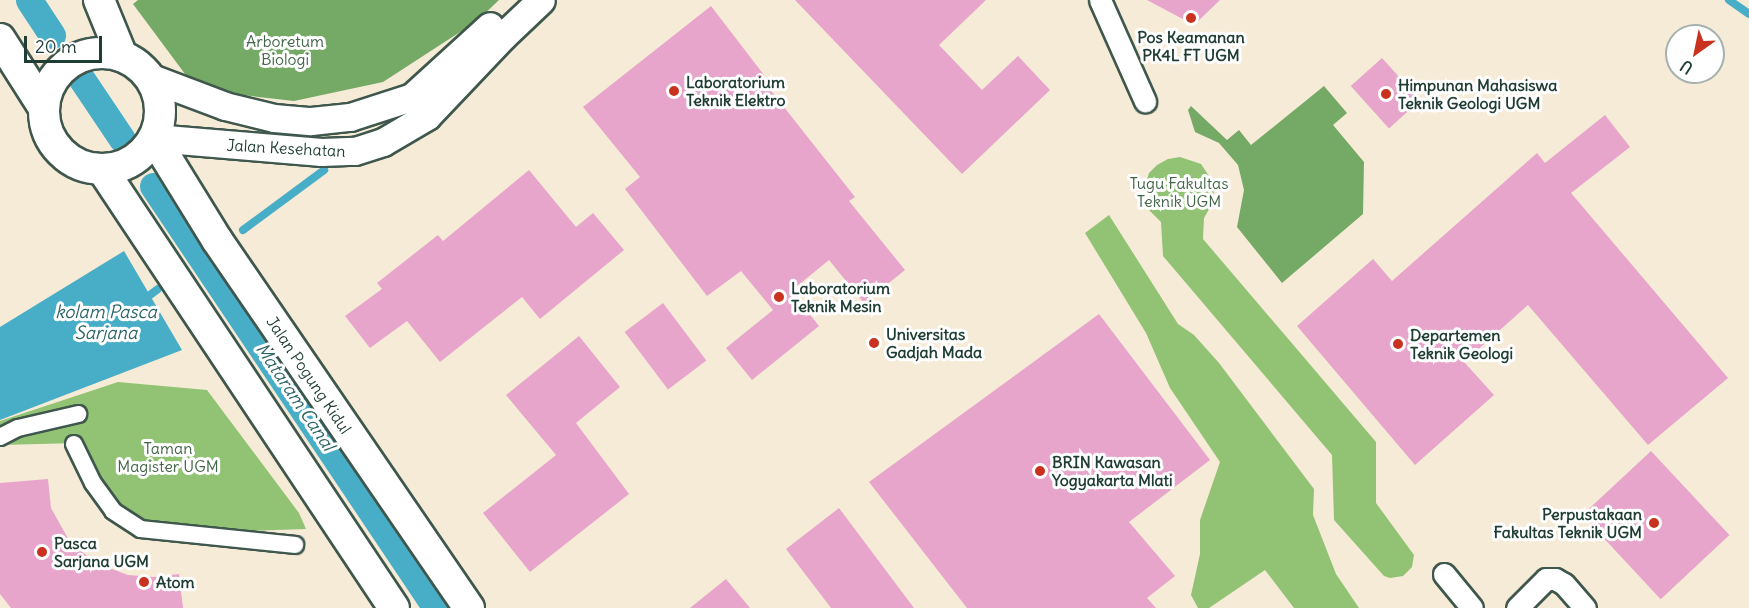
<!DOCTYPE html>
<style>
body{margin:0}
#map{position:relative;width:1749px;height:608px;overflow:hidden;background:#f6ebd7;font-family:Delius,sans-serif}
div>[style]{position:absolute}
.green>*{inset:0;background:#92c374}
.forest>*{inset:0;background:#75a966}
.water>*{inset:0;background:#48aec7}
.stream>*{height:8px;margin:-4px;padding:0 4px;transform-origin:4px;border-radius:4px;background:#48aec7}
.canal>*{height:27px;margin:-13.5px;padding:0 13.5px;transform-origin:13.5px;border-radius:13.5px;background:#48aec7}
.building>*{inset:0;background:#e7a5cc;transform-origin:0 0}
.roads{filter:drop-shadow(2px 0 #3f574c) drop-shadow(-2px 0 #3f574c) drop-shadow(0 2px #3f574c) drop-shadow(0 -2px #3f574c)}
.pedestrian>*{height:16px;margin:-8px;padding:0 8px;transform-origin:8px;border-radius:8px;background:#fff}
.minor>*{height:21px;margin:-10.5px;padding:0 10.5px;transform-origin:10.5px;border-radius:10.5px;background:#fff}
.tertiary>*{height:27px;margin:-13.5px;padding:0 13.5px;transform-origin:13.5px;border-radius:13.5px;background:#fff}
.secondary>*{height:30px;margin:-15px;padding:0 15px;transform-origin:15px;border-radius:15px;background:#fff}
.secondary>.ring{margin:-15px;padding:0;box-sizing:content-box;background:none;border:30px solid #fff;border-radius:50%}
.dots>*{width:16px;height:16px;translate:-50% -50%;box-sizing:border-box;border:3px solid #fff;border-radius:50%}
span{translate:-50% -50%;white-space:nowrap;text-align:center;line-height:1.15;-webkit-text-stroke:6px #fff;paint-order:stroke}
.poi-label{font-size:16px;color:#1f3d34;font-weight:700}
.left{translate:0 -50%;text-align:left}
.right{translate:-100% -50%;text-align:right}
.park-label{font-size:16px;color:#426547}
.street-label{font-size:16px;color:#1f3d34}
.water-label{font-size:18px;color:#2d6567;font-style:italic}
.north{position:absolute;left:1665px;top:24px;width:60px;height:60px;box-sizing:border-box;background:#fff;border:2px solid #a5b1ae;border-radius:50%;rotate:213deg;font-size:16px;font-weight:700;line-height:24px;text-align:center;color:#1f3d34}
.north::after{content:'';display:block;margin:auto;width:21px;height:27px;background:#c8321e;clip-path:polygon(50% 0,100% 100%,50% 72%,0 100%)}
.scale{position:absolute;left:24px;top:36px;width:78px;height:27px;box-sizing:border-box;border:3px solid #1f3d34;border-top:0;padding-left:8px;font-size:18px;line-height:21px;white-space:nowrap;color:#1f3d34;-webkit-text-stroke:4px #fff;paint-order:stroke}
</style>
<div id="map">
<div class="green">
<div style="clip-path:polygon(1180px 157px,1201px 164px,1213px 182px,1214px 193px,1212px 204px,1204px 218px,1203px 239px,1376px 442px,1376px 503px,1414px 555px,1412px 567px,1403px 576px,1390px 578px,1384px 576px,1334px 520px,1332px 455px,1163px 256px,1161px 222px,1148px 209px,1145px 185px,1149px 173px,1157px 165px,1168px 159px)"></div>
<div style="clip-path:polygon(1109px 215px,1178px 324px,1194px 335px,1219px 363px,1314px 489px,1313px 515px,1336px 574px,1359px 608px,1294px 608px,1265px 570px,1209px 608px,1198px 608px,1191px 595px,1200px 554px,1200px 520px,1220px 462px,1170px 388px,1146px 333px,1085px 233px)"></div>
<div style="clip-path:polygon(118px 382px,207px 390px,299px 513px,306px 529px,210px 532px,146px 528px,118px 510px,78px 443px,0 445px,0 421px)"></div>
</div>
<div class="forest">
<div style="clip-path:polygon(138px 0,499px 0,477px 21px,383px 82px,294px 101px,242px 95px,194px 80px,185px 74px,133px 4px)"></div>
<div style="clip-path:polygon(1324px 86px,1347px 113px,1333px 125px,1364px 162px,1363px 214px,1282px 283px,1237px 227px,1244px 190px,1238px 165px,1219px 143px,1195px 132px,1188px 110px,1191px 106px,1227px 140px,1239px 130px,1251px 145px)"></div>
</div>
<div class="water">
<div style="clip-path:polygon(124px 251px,182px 350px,0 420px,0 327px)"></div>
</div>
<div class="stream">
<div style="left:1729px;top:0;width:24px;rotate:35deg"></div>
<div style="left:243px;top:230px;width:101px;rotate:-36.5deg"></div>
<div style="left:142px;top:301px;width:20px;rotate:-37deg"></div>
</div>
<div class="canal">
<div style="left:29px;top:0;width:42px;rotate:56.7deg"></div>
<div style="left:79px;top:75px;width:77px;rotate:56.1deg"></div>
<div style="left:153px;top:186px;width:508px;rotate:56.15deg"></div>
</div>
<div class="building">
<div style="clip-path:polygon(795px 0,986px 0,939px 45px,982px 90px,1018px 56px,1050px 90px,962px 174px)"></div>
<div style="clip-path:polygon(1147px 0,1220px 0,1194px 25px)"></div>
<div style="clip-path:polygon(711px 6px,764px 75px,761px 78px,855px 197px,849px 201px,905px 270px,864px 303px,829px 260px,791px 291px,819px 326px,752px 380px,726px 348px,773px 310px,741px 271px,707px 296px,625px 189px,640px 177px,583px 107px)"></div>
<div style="left:1382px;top:58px;width:57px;height:42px;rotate:48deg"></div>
<div style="clip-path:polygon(1605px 115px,1630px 147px,1571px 193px,1728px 378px,1648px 445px,1528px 305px,1464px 362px,1494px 395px,1415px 465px,1297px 326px,1373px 259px,1392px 281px,1537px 153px,1545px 163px)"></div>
<div style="clip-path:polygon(529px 170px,576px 227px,593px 213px,624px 250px,540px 319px,522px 297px,440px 362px,407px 321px,370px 348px,345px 316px,382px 289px,377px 283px,438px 235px,443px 241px)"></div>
<div style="left:663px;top:303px;width:72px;height:48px;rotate:53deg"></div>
<div style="clip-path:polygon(1099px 314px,1210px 460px,1129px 522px,1175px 576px,1147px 598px,1156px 608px,967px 608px,869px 482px)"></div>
<div style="clip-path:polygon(579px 336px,620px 387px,576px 423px,629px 494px,530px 572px,483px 513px,556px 455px,506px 395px)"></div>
<div style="left:1651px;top:451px;width:115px;height:94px;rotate:47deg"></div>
<div style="clip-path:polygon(48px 479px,51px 508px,70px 542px,96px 563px,128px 575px,154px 577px,179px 574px,183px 608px,11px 608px,0 594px,0 483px)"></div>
<div style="clip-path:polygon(839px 508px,914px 608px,831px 608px,786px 549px)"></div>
<div style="clip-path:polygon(726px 579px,750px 608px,690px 608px)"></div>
</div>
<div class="roads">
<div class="pedestrian">
<div style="left:0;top:437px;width:20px;rotate:-27deg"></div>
<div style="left:18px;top:428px;width:62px;rotate:-13.1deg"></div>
<div style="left:74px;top:444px;width:43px;rotate:64deg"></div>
<div style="left:93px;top:483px;width:34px;rotate:54deg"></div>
<div style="left:113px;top:511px;width:33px;rotate:33deg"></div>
<div style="left:141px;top:529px;width:155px;rotate:5.9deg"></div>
</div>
<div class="minor">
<div style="left:1100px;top:0;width:111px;rotate:66deg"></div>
<div style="left:1444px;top:574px;width:44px;rotate:50.5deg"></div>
<div style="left:1517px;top:608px;width:41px;rotate:-45deg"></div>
<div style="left:1546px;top:579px;width:9px"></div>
<div style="left:1555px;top:579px;width:10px;rotate:29deg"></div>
<div style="left:1564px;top:584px;width:32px;rotate:49deg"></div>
</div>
<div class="tertiary">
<div style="left:151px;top:78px;width:79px;rotate:20.7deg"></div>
<div style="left:225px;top:106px;width:50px;rotate:13.8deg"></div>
<div style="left:274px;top:118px;width:37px;rotate:5deg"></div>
<div style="left:311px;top:121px;width:39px;rotate:-6deg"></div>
<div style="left:350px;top:117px;width:65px;rotate:-17.9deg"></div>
<div style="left:412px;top:97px;width:105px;rotate:-42.3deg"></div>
<div style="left:154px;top:138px;width:168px;rotate:4.8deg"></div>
<div style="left:321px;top:152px;width:34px;rotate:-2deg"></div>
<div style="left:355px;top:151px;width:29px;rotate:-18deg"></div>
<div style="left:383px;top:142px;width:51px;rotate:-30.6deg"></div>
<div style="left:427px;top:116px;width:110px;rotate:-46.5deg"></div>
<div style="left:503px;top:36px;width:52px;rotate:-43.5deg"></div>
</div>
<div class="secondary">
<div style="left:99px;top:0;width:61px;rotate:67.7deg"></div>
<div style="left:0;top:39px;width:82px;rotate:57.5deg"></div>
<div class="ring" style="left:44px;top:53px;width:86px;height:86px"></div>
<div style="left:154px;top:138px;width:120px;rotate:58.3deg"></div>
<div style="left:217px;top:240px;width:446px;rotate:55.6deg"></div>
<div style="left:102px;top:169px;width:527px;rotate:56.37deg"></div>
</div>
</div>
<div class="dots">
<div style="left:1191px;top:18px;background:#c8321e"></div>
<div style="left:674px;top:91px;background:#c8321e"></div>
<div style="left:1386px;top:94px;background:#c8321e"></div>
<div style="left:779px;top:297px;background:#c8321e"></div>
<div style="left:874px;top:343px;background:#c8321e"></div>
<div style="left:1398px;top:344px;background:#c8321e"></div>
<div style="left:1040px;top:471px;background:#c8321e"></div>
<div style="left:1654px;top:523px;background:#c8321e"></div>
<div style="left:42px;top:552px;background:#c8321e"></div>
<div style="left:144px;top:582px;background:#c8321e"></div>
</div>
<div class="poi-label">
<span style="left:1191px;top:46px">Pos Keamanan<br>PK4L FT UGM</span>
<span class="left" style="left:686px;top:91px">Laboratorium<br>Teknik Elektro</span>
<span class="left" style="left:1398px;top:94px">Himpunan Mahasiswa<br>Teknik Geologi UGM</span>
<span class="left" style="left:791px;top:297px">Laboratorium<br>Teknik Mesin</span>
<span class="left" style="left:886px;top:343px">Universitas<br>Gadjah Mada</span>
<span class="left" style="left:1410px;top:344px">Departemen<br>Teknik Geologi</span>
<span class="left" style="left:1052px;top:471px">BRIN Kawasan<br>Yogyakarta Mlati</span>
<span class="right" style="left:1642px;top:523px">Perpustakaan<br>Fakultas Teknik UGM</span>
<span class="left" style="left:54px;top:552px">Pasca<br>Sarjana UGM</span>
<span class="left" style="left:156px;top:582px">Atom</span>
</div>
<div class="park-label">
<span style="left:285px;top:50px">Arboretum<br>Biologi</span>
<span style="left:1179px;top:192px">Tugu Fakultas<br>Teknik UGM</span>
<span style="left:168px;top:457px">Taman<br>Magister UGM</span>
</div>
<div class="street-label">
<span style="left:286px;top:148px;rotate:3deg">Jalan Kesehatan</span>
<span style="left:309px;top:375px;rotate:56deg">Jalan Pogung Kidul</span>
</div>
<div class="water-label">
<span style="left:106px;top:323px">kolam Pasca<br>Sarjana</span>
<span style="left:295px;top:397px;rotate:56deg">Mataram Canal</span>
</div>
<div class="north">U</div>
<div class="scale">20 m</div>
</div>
